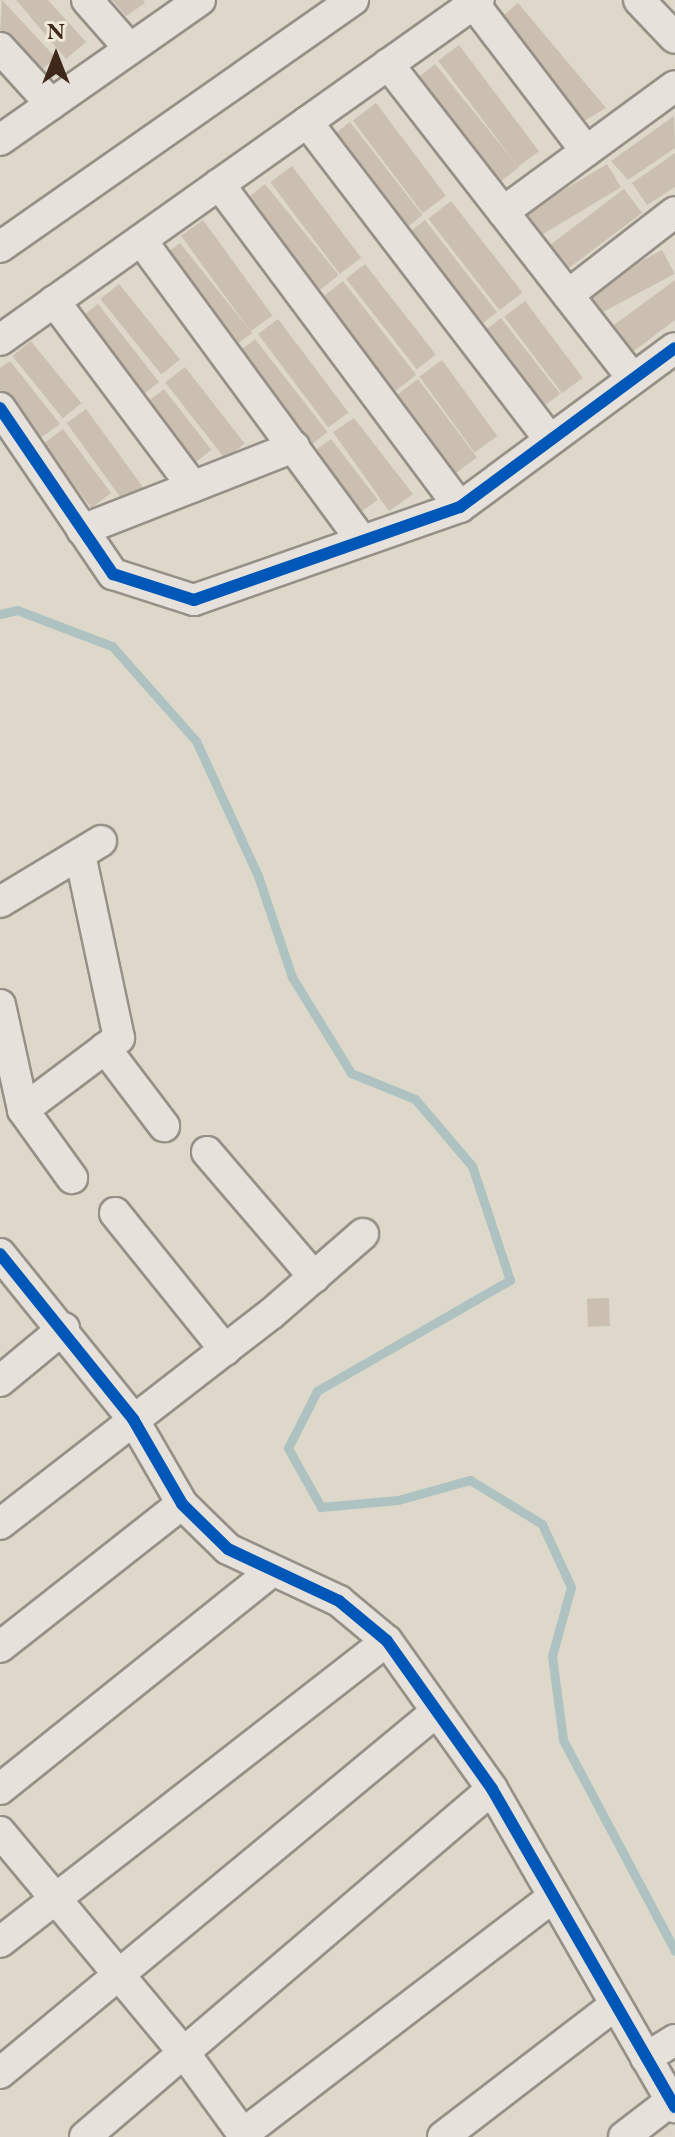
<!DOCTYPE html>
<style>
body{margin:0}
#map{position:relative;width:675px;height:2137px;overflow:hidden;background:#ddd8ca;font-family:"EB Garamond",serif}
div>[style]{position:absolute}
.stream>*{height:9px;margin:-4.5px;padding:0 4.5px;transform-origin:4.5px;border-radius:4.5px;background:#adc2c1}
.building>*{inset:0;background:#cbbfb2;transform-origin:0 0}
.roads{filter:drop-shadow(2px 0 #969087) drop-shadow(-2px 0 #969087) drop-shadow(0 2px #969087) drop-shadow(0 -2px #969087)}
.minor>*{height:30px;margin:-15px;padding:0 15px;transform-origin:15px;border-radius:15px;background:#e6e2db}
.cycleway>*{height:12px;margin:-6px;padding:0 6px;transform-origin:6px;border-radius:6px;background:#0057b8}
span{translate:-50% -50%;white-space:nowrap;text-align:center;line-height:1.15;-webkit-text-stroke:7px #eee8d7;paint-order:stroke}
.north{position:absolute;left:16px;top:16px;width:80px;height:80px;-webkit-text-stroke:6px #eee8d7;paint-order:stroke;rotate:0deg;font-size:22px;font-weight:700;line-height:32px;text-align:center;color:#3f271a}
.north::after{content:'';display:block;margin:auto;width:28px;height:36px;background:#3f271a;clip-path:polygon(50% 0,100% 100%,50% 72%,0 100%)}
</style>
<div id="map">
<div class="stream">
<div style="left:0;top:614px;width:17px;rotate:-13deg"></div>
<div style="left:17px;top:610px;width:102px;rotate:20.8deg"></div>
<div style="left:112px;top:646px;width:127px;rotate:48.5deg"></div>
<div style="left:196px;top:741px;width:149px;rotate:65.3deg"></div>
<div style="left:258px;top:876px;width:107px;rotate:71.4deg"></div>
<div style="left:292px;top:977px;width:113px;rotate:58.4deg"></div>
<div style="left:351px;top:1073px;width:69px;rotate:22.1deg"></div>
<div style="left:415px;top:1099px;width:88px;rotate:49.6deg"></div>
<div style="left:472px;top:1166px;width:120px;rotate:71.6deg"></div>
<div style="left:510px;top:1280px;width:223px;rotate:150.1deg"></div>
<div style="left:317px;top:1391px;width:64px;rotate:117deg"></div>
<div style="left:288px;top:1448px;width:68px;rotate:60.8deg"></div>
<div style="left:321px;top:1507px;width:77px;rotate:-5.2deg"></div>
<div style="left:398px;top:1500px;width:75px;rotate:-15.5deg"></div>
<div style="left:470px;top:1480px;width:84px;rotate:31.4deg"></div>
<div style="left:542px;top:1524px;width:69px;rotate:65.3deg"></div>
<div style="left:571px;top:1587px;width:72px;rotate:105.4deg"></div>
<div style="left:552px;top:1656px;width:85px;rotate:82.5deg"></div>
<div style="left:563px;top:1740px;width:239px;rotate:62deg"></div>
</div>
<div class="building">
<div style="clip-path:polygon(2px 0,56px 58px,36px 74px,0 34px)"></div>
<div style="clip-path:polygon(16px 0,48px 0,86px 42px,66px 59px)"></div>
<div style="clip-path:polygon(112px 0,143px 0,145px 3px,126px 16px)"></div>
<div style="clip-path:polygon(518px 3px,606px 108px,579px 124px,497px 21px)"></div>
<div style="left:459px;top:45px;width:133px;height:26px;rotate:53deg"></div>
<div style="left:435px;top:64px;width:133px;height:30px;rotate:51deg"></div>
<div style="left:376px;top:103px;width:116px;height:29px;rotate:53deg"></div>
<div style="clip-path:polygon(674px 116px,675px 148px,628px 180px,611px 161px)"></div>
<div style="left:350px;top:122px;width:118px;height:28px;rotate:52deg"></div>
<div style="clip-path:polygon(675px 153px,675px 187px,647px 205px,632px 183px)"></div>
<div style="left:607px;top:164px;width:27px;height:99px;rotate:59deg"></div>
<div style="left:292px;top:166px;width:115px;height:27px;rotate:53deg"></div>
<div style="left:265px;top:184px;width:117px;height:26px;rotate:51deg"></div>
<div style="left:624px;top:189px;width:30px;height:97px;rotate:53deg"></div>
<div style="left:451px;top:201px;width:116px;height:29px;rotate:52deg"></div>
<div style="left:203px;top:220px;width:118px;height:27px;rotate:54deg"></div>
<div style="left:425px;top:220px;width:117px;height:26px;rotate:52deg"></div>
<div style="clip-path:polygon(180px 243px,252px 333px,228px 351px,160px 258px)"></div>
<div style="left:662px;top:250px;width:27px;height:94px;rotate:62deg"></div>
<div style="left:365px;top:264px;width:115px;height:24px;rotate:52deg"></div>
<div style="clip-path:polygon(675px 280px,675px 320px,626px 357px,606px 331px)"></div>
<div style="left:343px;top:281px;width:119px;height:27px;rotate:52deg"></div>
<div style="left:119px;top:284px;width:97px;height:24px;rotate:51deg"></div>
<div style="left:525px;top:301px;width:96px;height:26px;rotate:53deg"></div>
<div style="left:98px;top:304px;width:99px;height:24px;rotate:52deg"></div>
<div style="left:501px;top:318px;width:96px;height:29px;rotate:52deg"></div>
<div style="left:278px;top:319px;width:117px;height:25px;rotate:53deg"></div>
<div style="left:255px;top:339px;width:118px;height:27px;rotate:52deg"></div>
<div style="left:31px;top:341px;width:80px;height:24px;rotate:51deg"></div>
<div style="left:442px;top:360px;width:94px;height:28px;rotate:54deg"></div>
<div style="clip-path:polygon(10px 361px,60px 424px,39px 439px,0 390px,0 368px)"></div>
<div style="left:185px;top:367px;width:97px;height:25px;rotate:52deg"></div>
<div style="left:418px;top:379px;width:98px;height:28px;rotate:53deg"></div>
<div style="left:164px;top:389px;width:77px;height:26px;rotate:52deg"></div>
<div style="left:86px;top:409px;width:99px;height:24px;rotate:54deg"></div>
<div style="clip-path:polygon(354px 418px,413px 494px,389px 511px,333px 432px)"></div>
<div style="left:63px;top:429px;width:80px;height:25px;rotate:53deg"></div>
<div style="clip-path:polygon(331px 439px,378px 500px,353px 517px,310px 454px)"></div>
<div style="left:609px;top:1298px;width:28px;height:22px;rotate:88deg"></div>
</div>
<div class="roads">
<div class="minor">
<div style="left:87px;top:0;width:65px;rotate:48.7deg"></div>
<div style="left:639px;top:0;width:52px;rotate:46.5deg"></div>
<div style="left:474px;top:4px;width:185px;rotate:52.7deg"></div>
<div style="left:0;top:48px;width:76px;rotate:47.7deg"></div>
<div style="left:388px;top:64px;width:399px;rotate:52.1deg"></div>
<div style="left:307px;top:122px;width:400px;rotate:52.6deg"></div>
<div style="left:0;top:140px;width:244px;rotate:-35deg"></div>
<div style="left:219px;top:184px;width:403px;rotate:53.3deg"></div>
<div style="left:503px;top:212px;width:213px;rotate:-36.2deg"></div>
<div style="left:141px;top:240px;width:373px;rotate:53.7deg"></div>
<div style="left:0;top:247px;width:431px;rotate:-35deg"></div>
<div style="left:568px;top:295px;width:135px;rotate:-37.8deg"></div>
<div style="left:54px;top:301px;width:232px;rotate:53.2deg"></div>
<div style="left:0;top:340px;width:587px;rotate:-35.37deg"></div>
<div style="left:0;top:408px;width:201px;rotate:55.8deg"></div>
<div style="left:113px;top:574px;width:85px;rotate:17.8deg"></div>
<div style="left:194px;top:600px;width:282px;rotate:-19.3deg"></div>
<div style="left:460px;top:507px;width:267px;rotate:-36.5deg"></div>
<div style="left:82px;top:530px;width:228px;rotate:-21.4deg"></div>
<div style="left:0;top:902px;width:118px;rotate:-31.1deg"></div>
<div style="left:0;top:1005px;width:107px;rotate:77.6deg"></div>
<div style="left:23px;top:1110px;width:84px;rotate:54.2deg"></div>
<div style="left:105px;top:1048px;width:98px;rotate:52.9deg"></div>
<div style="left:23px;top:1110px;width:120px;rotate:-36.9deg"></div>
<div style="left:119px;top:1038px;width:188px;rotate:-102deg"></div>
<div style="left:207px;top:1152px;width:165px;rotate:49.4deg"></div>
<div style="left:115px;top:1213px;width:176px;rotate:51.2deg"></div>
<div style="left:0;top:1254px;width:212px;rotate:51.1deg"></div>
<div style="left:133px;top:1419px;width:98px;rotate:60deg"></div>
<div style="left:182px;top:1504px;width:64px;rotate:44.4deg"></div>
<div style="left:228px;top:1549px;width:123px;rotate:25.1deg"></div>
<div style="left:339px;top:1601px;width:62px;rotate:39.8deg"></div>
<div style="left:387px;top:1641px;width:181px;rotate:54.6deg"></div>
<div style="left:492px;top:1789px;width:367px;rotate:60.1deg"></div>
<div style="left:0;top:1381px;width:83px;rotate:-39.6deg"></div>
<div style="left:0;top:1524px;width:343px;rotate:-37.8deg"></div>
<div style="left:271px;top:1314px;width:122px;rotate:-41deg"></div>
<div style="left:0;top:1647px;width:231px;rotate:-38.2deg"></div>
<div style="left:0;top:1789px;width:346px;rotate:-38.7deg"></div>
<div style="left:0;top:1832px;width:289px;rotate:50.2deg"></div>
<div style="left:185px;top:2054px;width:102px;rotate:54.1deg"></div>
<div style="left:0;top:1942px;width:490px;rotate:-37.9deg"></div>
<div style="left:646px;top:2058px;width:34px;rotate:-32deg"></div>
<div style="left:0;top:2073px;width:566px;rotate:-39.62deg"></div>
<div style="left:243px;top:2134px;width:390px;rotate:-37.4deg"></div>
<div style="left:85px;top:2137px;width:535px;rotate:-40.53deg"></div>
<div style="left:443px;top:2137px;width:217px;rotate:-37.5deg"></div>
<div style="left:624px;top:2137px;width:59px;rotate:-37.5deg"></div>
</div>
</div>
<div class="cycleway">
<div style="left:0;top:408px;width:201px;rotate:55.8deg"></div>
<div style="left:113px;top:574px;width:85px;rotate:17.8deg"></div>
<div style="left:194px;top:600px;width:282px;rotate:-19.3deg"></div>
<div style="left:460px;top:507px;width:267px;rotate:-36.5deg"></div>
<div style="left:0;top:1254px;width:212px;rotate:51.1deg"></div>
<div style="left:133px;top:1419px;width:98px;rotate:60deg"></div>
<div style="left:182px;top:1504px;width:64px;rotate:44.4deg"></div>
<div style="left:228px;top:1549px;width:123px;rotate:25.1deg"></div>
<div style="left:339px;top:1601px;width:62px;rotate:39.8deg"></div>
<div style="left:387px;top:1641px;width:181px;rotate:54.6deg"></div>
<div style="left:492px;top:1789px;width:367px;rotate:60.1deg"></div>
</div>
<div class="north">N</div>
</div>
